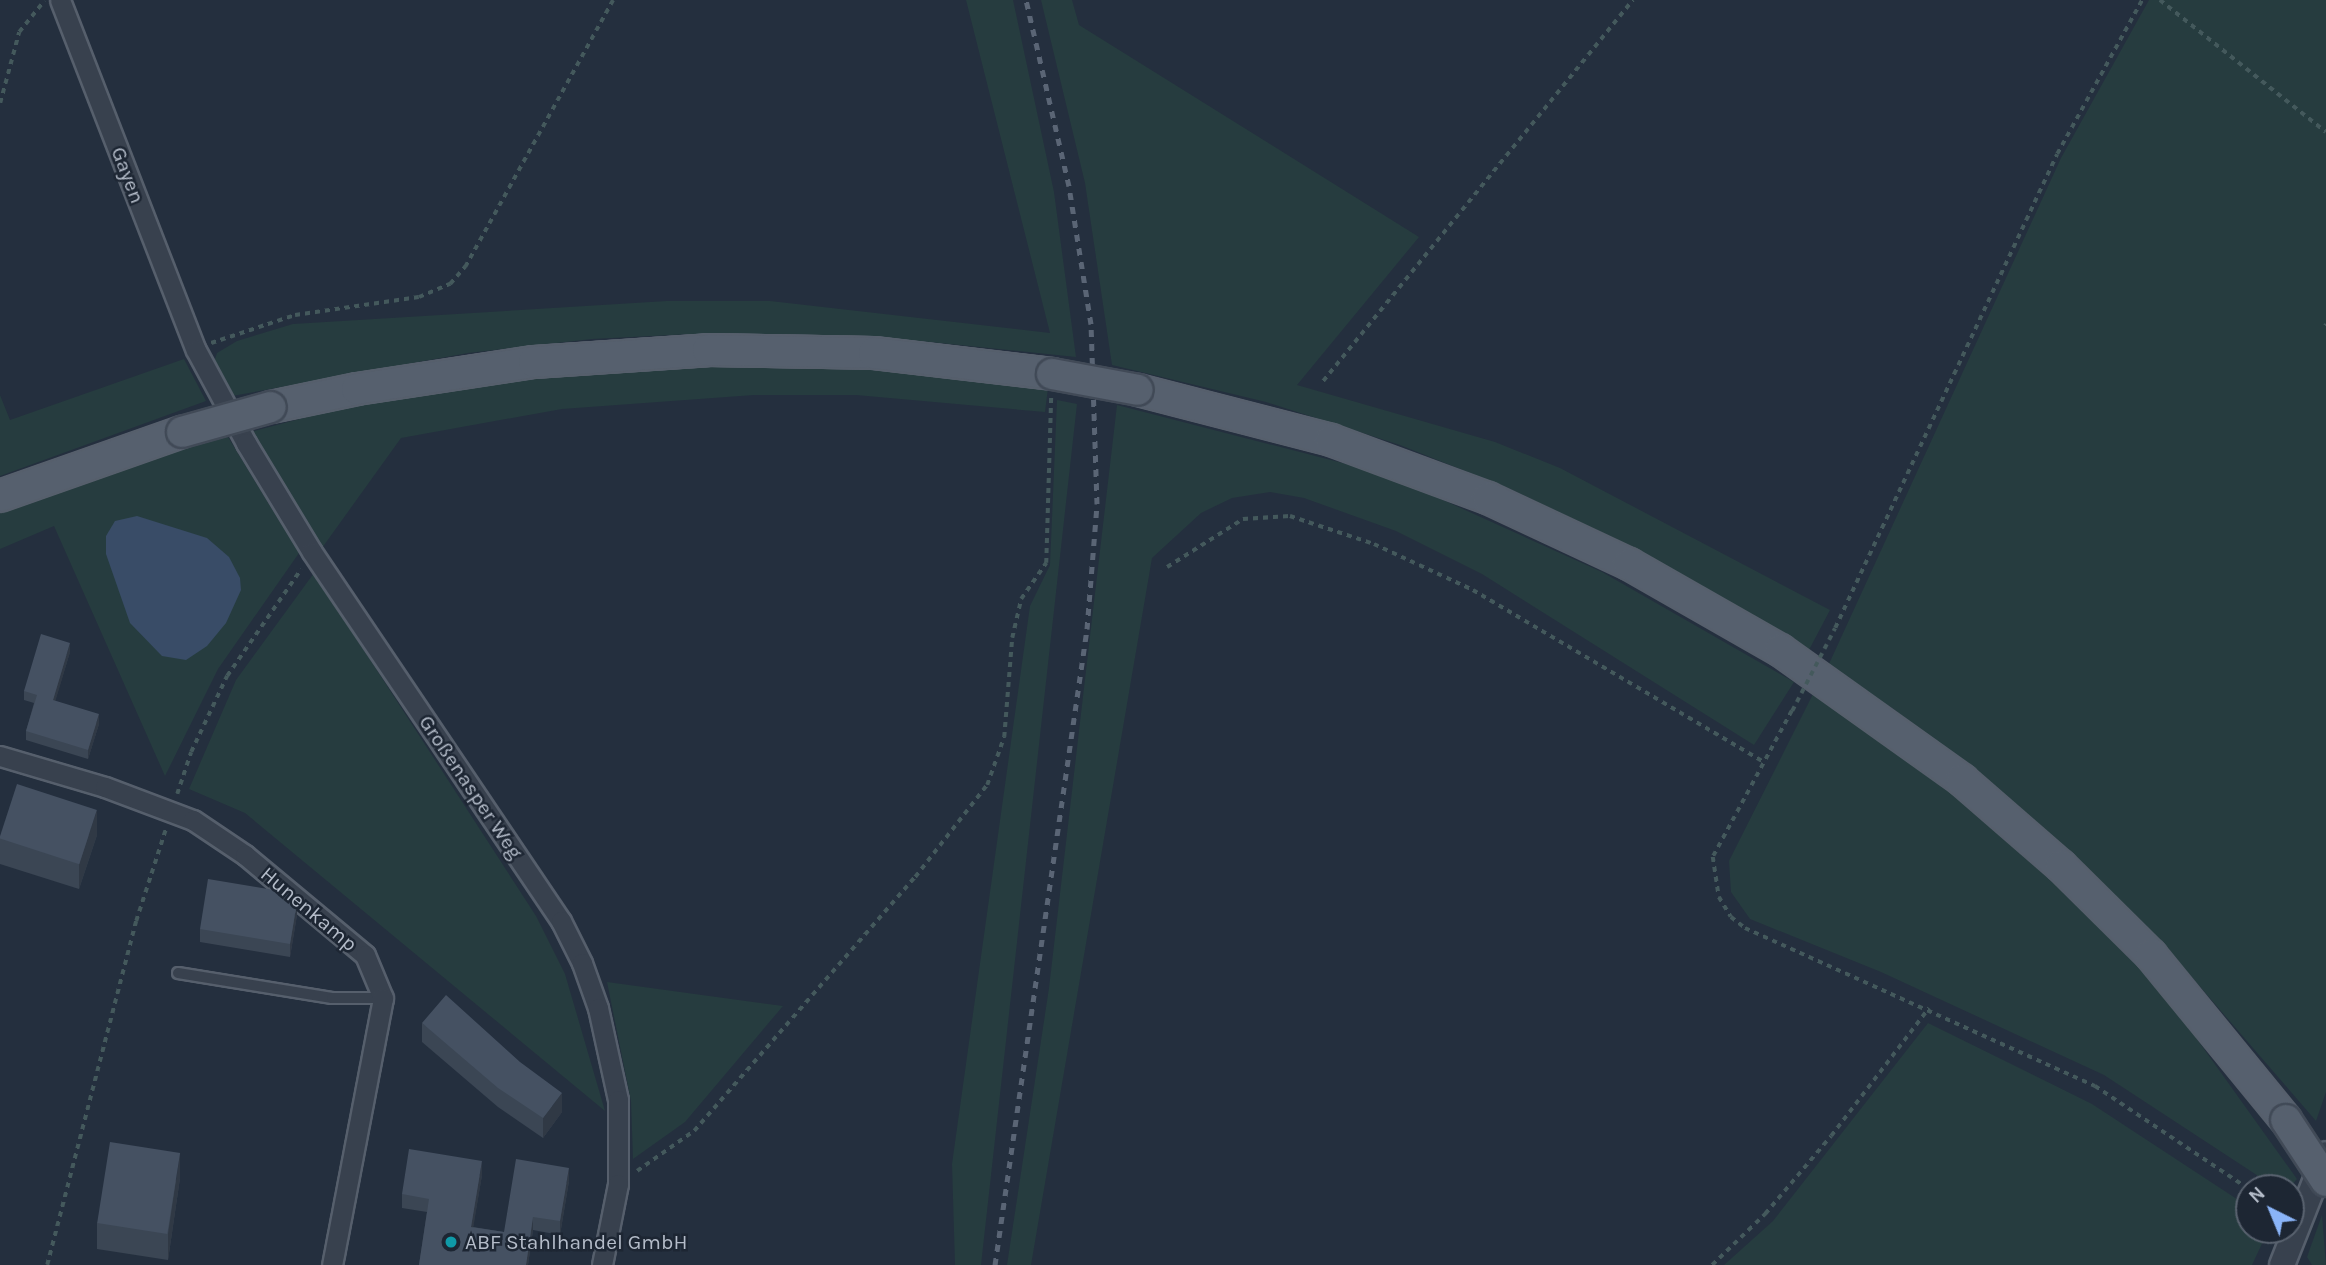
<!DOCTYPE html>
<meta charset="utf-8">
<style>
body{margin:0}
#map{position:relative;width:2326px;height:1265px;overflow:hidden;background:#242f3e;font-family:Karla,sans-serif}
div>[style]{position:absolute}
.green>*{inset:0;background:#263c3f}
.water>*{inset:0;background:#394c67}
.path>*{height:3.5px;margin-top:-1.75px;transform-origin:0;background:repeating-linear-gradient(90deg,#44595c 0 5px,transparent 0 10px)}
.roads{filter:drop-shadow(2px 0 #565f6c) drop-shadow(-2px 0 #565f6c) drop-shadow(0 2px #565f6c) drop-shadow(0 -2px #565f6c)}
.service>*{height:10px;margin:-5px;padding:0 5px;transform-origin:5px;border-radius:5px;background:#38414e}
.minor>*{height:19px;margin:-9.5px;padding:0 9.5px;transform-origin:9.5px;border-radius:9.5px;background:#38414e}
.tertiary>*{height:24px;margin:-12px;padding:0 12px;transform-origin:12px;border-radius:12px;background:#38414e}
.primary>*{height:30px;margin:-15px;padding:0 15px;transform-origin:15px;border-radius:15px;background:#56606e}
.rail>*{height:5px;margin-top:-2.5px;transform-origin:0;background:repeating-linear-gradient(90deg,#5a6575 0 7px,transparent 0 14px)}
.path-bridge>*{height:3.5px;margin-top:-1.75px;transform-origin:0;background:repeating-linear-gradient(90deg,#44595c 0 5px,transparent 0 10px)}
.bridges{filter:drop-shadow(2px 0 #414a57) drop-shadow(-2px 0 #414a57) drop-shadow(0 2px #414a57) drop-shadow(0 -2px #414a57)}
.primary-bridge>*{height:30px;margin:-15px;padding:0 15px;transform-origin:15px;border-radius:15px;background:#56606e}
.wall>*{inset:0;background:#3b4654}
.shaded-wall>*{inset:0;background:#303945}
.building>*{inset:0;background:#455162;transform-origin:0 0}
.dots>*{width:19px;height:19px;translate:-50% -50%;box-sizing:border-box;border:4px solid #1d2633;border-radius:50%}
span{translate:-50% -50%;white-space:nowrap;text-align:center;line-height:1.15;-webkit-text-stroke:5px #1d2633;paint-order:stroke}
.street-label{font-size:21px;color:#b4bcc9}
.poi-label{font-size:21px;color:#b4bcc9}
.left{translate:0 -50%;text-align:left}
.north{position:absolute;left:2235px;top:1174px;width:70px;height:70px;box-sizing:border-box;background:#1d2633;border:2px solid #59626f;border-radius:50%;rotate:317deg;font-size:19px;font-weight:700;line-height:28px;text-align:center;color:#b4bcc9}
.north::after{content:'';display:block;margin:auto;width:24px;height:32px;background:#8ab4f8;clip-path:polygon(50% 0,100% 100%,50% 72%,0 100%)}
</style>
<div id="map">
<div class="green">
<div style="clip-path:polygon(966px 0,1013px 0,1054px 192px,1076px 357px,930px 342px,692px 334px,592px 339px,468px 353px,232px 396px,214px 362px,217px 353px,237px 341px,293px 324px,667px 301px,770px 301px,1050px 333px)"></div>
<div style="clip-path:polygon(1041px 0,1072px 0,1079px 25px,1419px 237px,1297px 385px,1495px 442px,1560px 468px,1830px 610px,1809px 650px,1622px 542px,1510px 489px,1400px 445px,1266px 402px,1112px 365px,1085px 183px)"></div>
<div style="clip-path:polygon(2149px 0,2326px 0,2326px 1092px,2316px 1121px,2164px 945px,2050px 836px,1895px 710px,1828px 666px,2061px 158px)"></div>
<div style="clip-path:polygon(184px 359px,206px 401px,0 476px,0 395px,10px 420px)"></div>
<div style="clip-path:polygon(654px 364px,866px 367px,1048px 388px,1045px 412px,856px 395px,754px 395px,562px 409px,401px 438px,322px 548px,250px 432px,379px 398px,550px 372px)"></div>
<div style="clip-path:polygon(1057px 400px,1077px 404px,981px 1265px,955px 1265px,952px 1164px,1030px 606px,1050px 565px)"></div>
<div style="clip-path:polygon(1117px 405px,1358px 467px,1432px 495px,1602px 572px,1794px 682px,1754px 745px,1482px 574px,1396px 531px,1304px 498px,1270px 492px,1232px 498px,1201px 513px,1152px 558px,1031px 1265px,1007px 1265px,1049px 988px)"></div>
<div style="clip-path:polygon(228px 437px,299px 553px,218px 669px,165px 776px,54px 526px,0 549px,0 511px,158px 454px)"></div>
<div style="clip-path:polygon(314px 573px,536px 916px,565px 974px,605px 1111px,245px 813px,189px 789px,236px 680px)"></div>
<div style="clip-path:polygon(1813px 694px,1928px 773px,2071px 898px,2135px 962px,2174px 1007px,2297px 1179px,2291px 1186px,2275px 1187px,2104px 1075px,1881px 972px,1750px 919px,1731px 892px,1729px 861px)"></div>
<div style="clip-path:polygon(607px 982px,783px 1006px,685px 1122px,633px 1159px,631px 1101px)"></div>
<div style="clip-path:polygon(1928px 1023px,2092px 1104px,2249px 1207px,2249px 1230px,2267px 1233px,2252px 1265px,1724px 1265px,1773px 1221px)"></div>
<div style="clip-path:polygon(2322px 1215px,2326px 1265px,2312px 1265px,2307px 1257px)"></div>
</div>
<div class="water">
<div style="clip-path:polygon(137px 516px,207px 538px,229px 557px,240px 578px,241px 590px,226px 623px,207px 646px,186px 660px,162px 656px,130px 623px,106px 554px,106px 536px,115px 521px)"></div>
</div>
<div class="path">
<div style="left:2160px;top:0;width:212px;rotate:38.5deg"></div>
<div style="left:0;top:103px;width:73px;rotate:-75deg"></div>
<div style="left:19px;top:32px;width:40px;rotate:-51deg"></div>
<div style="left:2325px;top:326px;width:2px;rotate:-63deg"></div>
<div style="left:211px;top:343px;width:89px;rotate:-18.4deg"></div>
<div style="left:295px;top:315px;width:125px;rotate:-8.3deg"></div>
<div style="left:419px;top:297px;width:34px;rotate:-23deg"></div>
<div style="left:450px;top:284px;width:23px;rotate:-49deg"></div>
<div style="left:465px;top:267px;width:305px;rotate:-61deg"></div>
<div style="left:1323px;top:381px;width:491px;rotate:-50.9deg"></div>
<div style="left:1167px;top:567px;width:90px;rotate:-32.3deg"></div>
<div style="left:1243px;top:519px;width:47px;rotate:-3.7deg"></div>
<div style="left:1290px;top:516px;width:89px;rotate:18.4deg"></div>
<div style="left:1374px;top:544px;width:109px;rotate:24.9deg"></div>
<div style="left:1473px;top:590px;width:338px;rotate:30.6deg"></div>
<div style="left:1835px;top:628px;width:523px;rotate:-64.9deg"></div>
<div style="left:2057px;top:154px;width:176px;rotate:-61.1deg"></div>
<div style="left:1792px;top:711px;width:166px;rotate:118.4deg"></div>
<div style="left:1713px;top:857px;width:40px;rotate:81.5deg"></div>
<div style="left:1719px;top:897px;width:23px;rotate:59deg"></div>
<div style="left:1731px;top:917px;width:18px;rotate:38deg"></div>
<div style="left:1745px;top:928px;width:384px;rotate:24.3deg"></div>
<div style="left:2095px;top:1086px;width:185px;rotate:33.8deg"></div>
<div style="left:177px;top:794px;width:44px;rotate:-71.6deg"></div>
<div style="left:191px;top:752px;width:84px;rotate:-64.7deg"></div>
<div style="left:227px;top:676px;width:130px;rotate:-55.3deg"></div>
<div style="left:637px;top:1171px;width:70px;rotate:-35.1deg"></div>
<div style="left:694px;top:1131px;width:337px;rotate:-49deg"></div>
<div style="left:915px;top:877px;width:117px;rotate:-52deg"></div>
<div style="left:987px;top:785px;width:51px;rotate:-70.5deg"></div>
<div style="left:1004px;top:737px;width:99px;rotate:-85.4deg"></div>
<div style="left:1012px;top:638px;width:40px;rotate:-77deg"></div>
<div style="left:1021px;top:599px;width:44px;rotate:-55.2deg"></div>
<div style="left:1046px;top:563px;width:165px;rotate:-88.3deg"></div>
<div style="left:47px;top:1265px;width:355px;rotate:-75.5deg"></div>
<div style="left:136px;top:921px;width:98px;rotate:-72.1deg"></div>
<div style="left:1712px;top:1265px;width:74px;rotate:-43.9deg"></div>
<div style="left:1765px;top:1214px;width:102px;rotate:-49.8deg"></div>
<div style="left:1831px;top:1136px;width:161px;rotate:-52.6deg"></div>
</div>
<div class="roads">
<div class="service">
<div style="left:178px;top:973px;width:156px;rotate:9.2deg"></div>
<div style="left:332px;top:998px;width:51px"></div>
</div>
<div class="minor">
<div style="left:60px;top:0;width:375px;rotate:68.8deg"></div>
<div style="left:196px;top:350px;width:106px;rotate:61.7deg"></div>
<div style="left:246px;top:443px;width:127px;rotate:58.8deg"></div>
<div style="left:312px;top:552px;width:445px;rotate:56deg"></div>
<div style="left:561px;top:921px;width:47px;rotate:63.4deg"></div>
<div style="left:582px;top:963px;width:48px;rotate:70.4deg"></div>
<div style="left:598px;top:1008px;width:94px;rotate:77.7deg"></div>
<div style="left:618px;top:1100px;width:84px;rotate:90deg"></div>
<div style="left:618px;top:1184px;width:83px;rotate:101.2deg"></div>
<div style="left:0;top:756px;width:109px;rotate:16.4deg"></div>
<div style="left:105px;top:787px;width:94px;rotate:20.6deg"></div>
<div style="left:193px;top:820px;width:63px;rotate:33.9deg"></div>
<div style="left:245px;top:855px;width:156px;rotate:39.8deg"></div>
<div style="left:365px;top:955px;width:47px;rotate:67.3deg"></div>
<div style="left:383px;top:998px;width:272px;rotate:100.8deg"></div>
</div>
<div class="tertiary">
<div style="left:2282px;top:1265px;width:119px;rotate:-68.4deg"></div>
</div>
<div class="primary">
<div style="left:1138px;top:390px;width:199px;rotate:14.5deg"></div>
<div style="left:1331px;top:440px;width:167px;rotate:20.3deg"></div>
<div style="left:1488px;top:498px;width:156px;rotate:25.1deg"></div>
<div style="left:1629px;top:564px;width:174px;rotate:29.7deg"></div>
<div style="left:1780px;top:650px;width:224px;rotate:35.5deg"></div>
<div style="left:1962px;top:780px;width:131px;rotate:41deg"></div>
<div style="left:2061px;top:866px;width:127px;rotate:44.7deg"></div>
<div style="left:2151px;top:955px;width:213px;rotate:50.7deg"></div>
<div style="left:271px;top:407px;width:88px;rotate:-11.8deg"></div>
<div style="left:357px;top:389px;width:179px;rotate:-8.7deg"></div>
<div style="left:534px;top:362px;width:174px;rotate:-3.9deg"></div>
<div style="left:708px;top:350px;width:166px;rotate:1deg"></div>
<div style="left:874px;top:353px;width:179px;rotate:6.7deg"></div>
<div style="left:0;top:496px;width:193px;rotate:-19.4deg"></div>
</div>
</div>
<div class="rail">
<div style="left:995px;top:1265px;width:643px;rotate:-81.77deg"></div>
<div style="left:1087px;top:629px;width:125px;rotate:-85.4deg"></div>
<div style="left:1097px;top:504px;width:180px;rotate:-91.9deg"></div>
<div style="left:1091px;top:324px;width:140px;rotate:-99.1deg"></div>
<div style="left:1069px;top:186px;width:191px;rotate:-103deg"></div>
</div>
<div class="path-bridge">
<div style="left:1792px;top:711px;width:93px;rotate:-62.6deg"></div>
</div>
<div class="bridges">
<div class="primary-bridge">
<div style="left:1052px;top:374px;width:87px;rotate:10.5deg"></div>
<div style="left:182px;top:432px;width:92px;rotate:-15.7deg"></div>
<div style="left:2286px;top:1120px;width:73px;rotate:56.7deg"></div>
</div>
</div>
<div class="wall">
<div style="clip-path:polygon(70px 652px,55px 701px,99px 724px,88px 759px,26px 740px,26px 731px,34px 703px,24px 700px,24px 691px)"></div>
<div style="clip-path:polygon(97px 835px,79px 889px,0 864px,0 836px)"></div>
<div style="clip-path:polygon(297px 915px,290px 957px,200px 942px,200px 929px)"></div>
<div style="clip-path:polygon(422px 1023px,562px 1112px,543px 1138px,498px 1107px,422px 1042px)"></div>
<div style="clip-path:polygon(482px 1175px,473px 1227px,504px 1232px,569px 1181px,560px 1235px,533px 1230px,528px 1265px,419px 1265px,427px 1212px,402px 1208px,402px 1194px)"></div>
<div style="clip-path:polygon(180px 1178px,168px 1260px,97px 1249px,97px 1223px)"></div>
</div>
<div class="shaded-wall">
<div style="clip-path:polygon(70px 643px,70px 652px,53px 709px,53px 700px)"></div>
<div style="clip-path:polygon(99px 714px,99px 724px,88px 759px,88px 750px)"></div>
<div style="clip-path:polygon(97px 810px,97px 835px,79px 889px,79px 864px)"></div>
<div style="clip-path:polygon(297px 902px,297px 915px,290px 957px,290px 944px)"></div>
<div style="clip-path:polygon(562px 1093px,562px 1112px,543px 1138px,543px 1118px)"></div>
<div style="clip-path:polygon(180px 1153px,180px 1178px,168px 1260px,168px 1234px)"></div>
<div style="clip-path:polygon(482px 1161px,482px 1175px,471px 1241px,471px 1227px)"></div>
<div style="clip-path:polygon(569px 1168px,569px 1181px,560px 1235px,560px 1221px)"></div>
<div style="clip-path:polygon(533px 1217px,533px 1230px,528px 1265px,526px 1265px)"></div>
</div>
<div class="building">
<div style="clip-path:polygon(41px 634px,70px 643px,53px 700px,99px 714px,88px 750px,26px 731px,37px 695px,24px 691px)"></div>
<div style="left:17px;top:784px;width:84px;height:57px;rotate:18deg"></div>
<div style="clip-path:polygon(208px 879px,286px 892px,297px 902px,290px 944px,200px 929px)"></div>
<div style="clip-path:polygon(446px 995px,520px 1062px,562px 1093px,543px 1118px,498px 1088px,422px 1023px)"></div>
<div style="left:110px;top:1142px;width:71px;height:82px;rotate:9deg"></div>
<div style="clip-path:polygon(409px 1149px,482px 1161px,471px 1227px,504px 1232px,516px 1159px,569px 1168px,560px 1221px,533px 1217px,526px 1265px,419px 1265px,429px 1199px,402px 1194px)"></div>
</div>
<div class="dots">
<div style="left:451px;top:1242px;background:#0f9aa8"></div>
</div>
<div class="street-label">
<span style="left:128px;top:175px;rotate:69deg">Gayen</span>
<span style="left:471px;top:787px;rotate:56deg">Großenasper Weg</span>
<span style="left:309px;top:909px;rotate:40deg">Hunenkamp</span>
</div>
<div class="poi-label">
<span class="left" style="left:465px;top:1242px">ABF Stahlhandel GmbH</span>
</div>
<div class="north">N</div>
</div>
